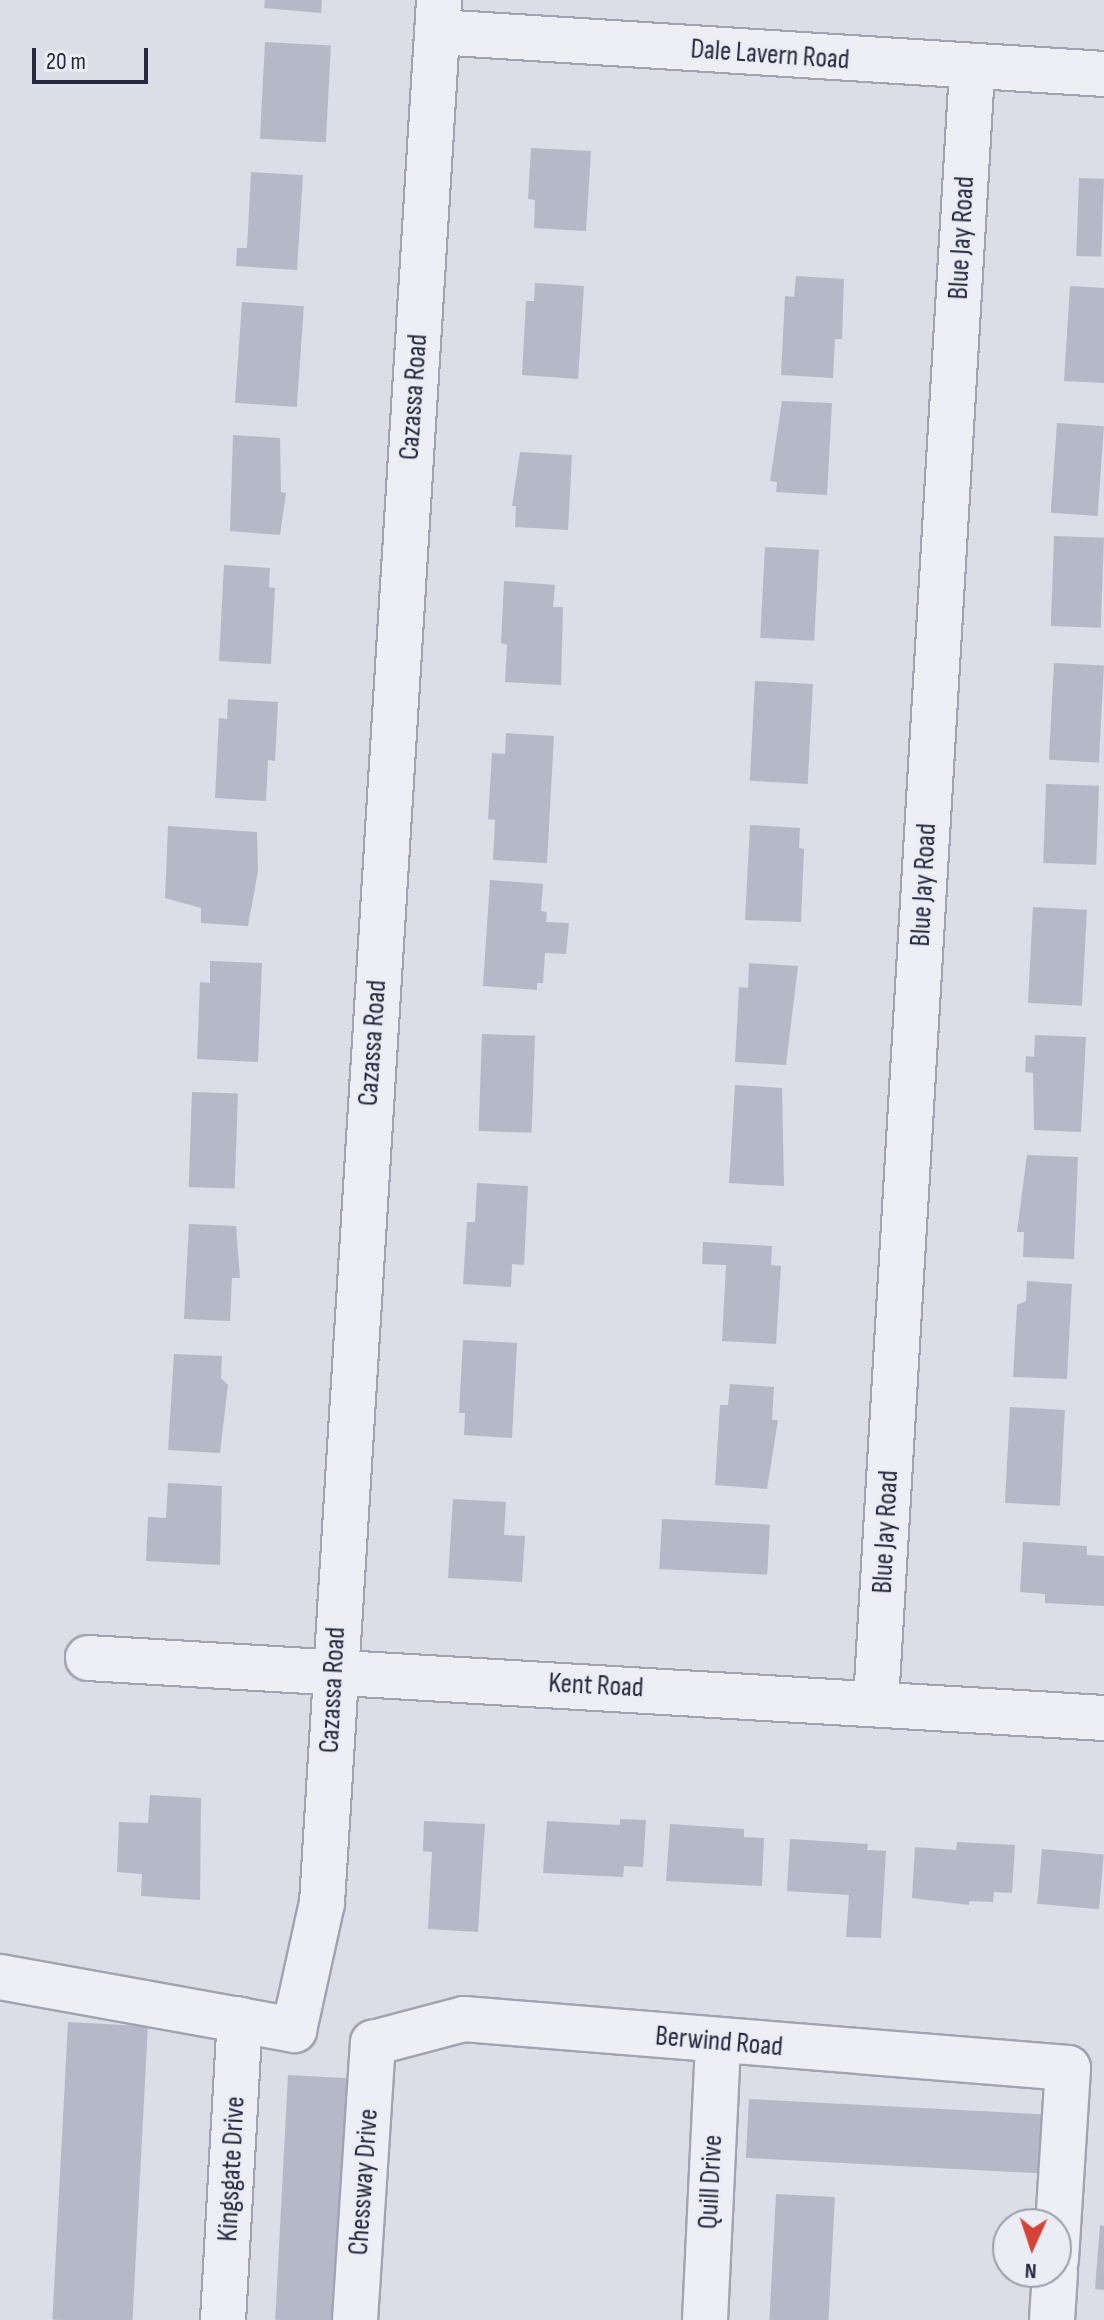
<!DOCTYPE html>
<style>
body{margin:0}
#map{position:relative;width:1104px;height:2320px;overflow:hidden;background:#dbdde7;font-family:"Sofia Sans Condensed",sans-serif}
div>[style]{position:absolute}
.building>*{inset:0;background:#b5b8c7;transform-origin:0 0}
.roads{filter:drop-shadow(2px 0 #a1a3b1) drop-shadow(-2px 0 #a1a3b1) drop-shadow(0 2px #a1a3b1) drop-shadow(0 -2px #a1a3b1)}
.street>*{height:44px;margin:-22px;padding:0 22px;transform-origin:22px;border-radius:22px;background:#eeeff5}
span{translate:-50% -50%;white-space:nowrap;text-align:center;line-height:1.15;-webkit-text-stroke:6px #ebedf5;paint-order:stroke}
.street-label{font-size:28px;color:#25283e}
.north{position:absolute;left:992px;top:2208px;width:80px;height:80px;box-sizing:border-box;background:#ebedf5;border:2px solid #9c9eac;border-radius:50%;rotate:183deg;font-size:22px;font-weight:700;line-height:32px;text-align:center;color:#25283e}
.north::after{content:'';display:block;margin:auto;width:28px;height:36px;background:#d64237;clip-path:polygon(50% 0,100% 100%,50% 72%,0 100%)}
.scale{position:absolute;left:32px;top:48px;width:116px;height:36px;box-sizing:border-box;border:4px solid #25283e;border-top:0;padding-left:10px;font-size:24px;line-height:28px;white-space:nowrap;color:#25283e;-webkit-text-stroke:6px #ebedf5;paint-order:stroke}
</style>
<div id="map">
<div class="building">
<div style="clip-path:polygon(265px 0,322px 0,321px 13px,264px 8px)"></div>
<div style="left:265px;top:42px;width:66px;height:97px;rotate:3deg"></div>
<div style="clip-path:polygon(531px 148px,591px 151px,586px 231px,534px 228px,535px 200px,528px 199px)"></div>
<div style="clip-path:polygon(251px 172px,303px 175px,297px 270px,236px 266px,237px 248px,247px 248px)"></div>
<div style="left:1079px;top:178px;width:25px;height:78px;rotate:2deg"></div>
<div style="clip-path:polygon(796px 276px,844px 279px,842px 339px,835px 339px,833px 378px,781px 375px,785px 296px,794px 297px)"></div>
<div style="clip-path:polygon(535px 283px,584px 286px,578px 379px,522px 375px,526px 301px,534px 301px)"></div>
<div style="clip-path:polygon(1070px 286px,1104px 288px,1104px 383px,1064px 381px)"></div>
<div style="left:242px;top:302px;width:62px;height:101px;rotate:4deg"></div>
<div style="clip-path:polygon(782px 401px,832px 403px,827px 495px,776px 492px,777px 482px,770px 481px)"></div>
<div style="left:1057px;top:423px;width:47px;height:90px;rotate:4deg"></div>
<div style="clip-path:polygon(233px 435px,280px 438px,281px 492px,286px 493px,280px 535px,230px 531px)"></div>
<div style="clip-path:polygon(520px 452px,572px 455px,568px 530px,515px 527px,516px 506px,512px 506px)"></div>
<div style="left:1054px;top:536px;width:50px;height:90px;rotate:2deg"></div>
<div style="left:765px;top:547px;width:54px;height:91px;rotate:3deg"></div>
<div style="clip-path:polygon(224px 565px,270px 568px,269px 587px,275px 588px,271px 664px,219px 661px)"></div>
<div style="clip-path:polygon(504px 581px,555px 585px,553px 607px,563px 607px,561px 685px,505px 682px,507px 645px,501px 643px)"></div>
<div style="left:1054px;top:663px;width:50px;height:97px;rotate:3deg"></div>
<div style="left:755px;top:681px;width:58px;height:100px;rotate:3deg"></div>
<div style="clip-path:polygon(228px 699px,278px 702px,275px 761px,268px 760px,266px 801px,215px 798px,219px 718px,227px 719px)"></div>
<div style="clip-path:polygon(506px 733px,554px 736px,547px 863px,493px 860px,495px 820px,488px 819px,492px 753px,505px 754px)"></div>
<div style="left:1046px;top:784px;width:53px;height:79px;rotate:2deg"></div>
<div style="clip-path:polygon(750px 825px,800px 828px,799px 848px,804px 849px,801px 922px,745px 920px)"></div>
<div style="clip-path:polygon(168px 826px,257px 832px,258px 871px,248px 926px,201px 923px,201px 908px,165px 898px)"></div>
<div style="clip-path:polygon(490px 880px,543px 884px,541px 911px,547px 912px,546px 922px,569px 923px,566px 954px,545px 953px,543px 983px,537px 983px,537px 990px,483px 986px)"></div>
<div style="left:1033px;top:907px;width:54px;height:96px;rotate:3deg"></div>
<div style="clip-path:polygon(210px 961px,262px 963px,258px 1062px,197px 1059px,200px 982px,210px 983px)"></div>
<div style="clip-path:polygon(749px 963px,798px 966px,786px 1065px,735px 1062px,739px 987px,748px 988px)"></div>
<div style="left:482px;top:1034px;width:53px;height:97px;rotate:2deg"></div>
<div style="clip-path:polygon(1035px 1035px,1086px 1037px,1081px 1132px,1034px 1130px,1033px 1073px,1025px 1072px,1026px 1056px,1034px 1057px)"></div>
<div style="clip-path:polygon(735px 1085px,782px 1088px,784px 1186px,729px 1183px)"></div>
<div style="left:192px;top:1092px;width:46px;height:95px;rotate:2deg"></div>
<div style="clip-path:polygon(1027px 1155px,1078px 1157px,1074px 1259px,1023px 1257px,1024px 1232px,1017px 1232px)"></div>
<div style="clip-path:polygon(477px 1183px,528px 1186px,524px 1265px,512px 1264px,511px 1287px,463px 1284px,467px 1222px,475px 1222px)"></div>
<div style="clip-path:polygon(189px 1224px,236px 1226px,240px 1278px,232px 1278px,230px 1321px,184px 1319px)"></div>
<div style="clip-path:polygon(703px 1242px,772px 1246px,771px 1265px,781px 1266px,776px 1344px,722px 1341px,726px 1265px,702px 1264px)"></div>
<div style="clip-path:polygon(1027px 1281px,1072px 1284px,1067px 1379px,1013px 1377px,1017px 1305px,1026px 1301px)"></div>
<div style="clip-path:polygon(463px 1340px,517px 1343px,512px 1438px,464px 1435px,465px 1413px,459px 1413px)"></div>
<div style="clip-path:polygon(174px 1354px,222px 1356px,221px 1378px,228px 1385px,220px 1453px,168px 1450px)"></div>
<div style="clip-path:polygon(730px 1384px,774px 1387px,772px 1420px,778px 1420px,767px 1489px,715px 1485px,720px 1405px,728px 1405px)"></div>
<div style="left:1010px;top:1407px;width:55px;height:96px;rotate:3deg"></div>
<div style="clip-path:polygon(168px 1483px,222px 1486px,220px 1565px,146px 1561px,148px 1517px,166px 1518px)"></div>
<div style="clip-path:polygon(453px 1499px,506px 1502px,504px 1535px,525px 1536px,522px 1582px,448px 1578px)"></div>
<div style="left:662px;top:1519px;width:108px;height:50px;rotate:3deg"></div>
<div style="clip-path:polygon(1023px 1542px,1087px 1546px,1087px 1555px,1104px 1556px,1104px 1606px,1045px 1603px,1045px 1594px,1020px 1592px)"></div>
<div style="clip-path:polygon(150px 1795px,201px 1798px,200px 1900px,141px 1896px,142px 1874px,117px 1872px,119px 1822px,148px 1823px)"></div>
<div style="clip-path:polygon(620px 1819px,646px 1820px,643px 1867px,624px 1866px,623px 1877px,543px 1873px,547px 1821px,620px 1825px)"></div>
<div style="clip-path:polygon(424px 1821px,485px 1824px,478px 1932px,428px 1929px,432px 1852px,423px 1851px)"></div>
<div style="clip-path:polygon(670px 1824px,744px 1829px,744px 1837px,764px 1838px,762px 1886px,666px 1881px)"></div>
<div style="clip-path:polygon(790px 1839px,868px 1844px,867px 1850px,886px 1851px,881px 1938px,846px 1937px,849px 1895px,787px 1891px)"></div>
<div style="clip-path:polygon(957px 1842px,1015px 1845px,1012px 1893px,994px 1892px,993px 1902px,969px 1901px,969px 1905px,912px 1898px,915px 1847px,956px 1850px)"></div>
<div style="left:1042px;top:1849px;width:62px;height:55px;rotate:5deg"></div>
<div style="left:68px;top:2022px;width:80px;height:298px;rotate:3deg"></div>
<div style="left:288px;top:2075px;width:60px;height:245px;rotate:3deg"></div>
<div style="left:749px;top:2099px;width:303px;height:59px;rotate:3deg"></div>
<div style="left:776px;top:2194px;width:59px;height:126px;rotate:3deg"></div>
<div style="clip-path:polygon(1100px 2225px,1104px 2226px,1104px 2290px,1095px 2289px)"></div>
</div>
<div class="roads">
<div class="street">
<div style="left:437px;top:32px;width:668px;rotate:3.6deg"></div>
<div style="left:88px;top:1658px;width:1018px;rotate:3.38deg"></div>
<div style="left:876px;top:1701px;width:1635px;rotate:-86.63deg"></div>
<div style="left:0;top:1977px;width:299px;rotate:10.2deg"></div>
<div style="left:294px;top:2030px;width:130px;rotate:-77.6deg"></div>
<div style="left:322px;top:1903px;width:1907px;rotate:-86.48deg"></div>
<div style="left:223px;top:2320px;width:301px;rotate:-86.8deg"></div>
<div style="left:355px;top:2320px;width:278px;rotate:-86.3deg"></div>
<div style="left:373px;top:2043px;width:94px;rotate:-14.8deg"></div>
<div style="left:464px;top:2019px;width:606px;rotate:4.64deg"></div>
<div style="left:1068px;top:2068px;width:193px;rotate:93.6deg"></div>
<div style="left:705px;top:2320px;width:277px;rotate:-87.3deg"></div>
<div style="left:1052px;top:2320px;width:48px;rotate:-86.4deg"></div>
</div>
</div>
<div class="street-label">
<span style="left:770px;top:55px;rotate:4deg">Dale Lavern Road</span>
<span style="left:962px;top:238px;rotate:-87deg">Blue Jay Road</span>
<span style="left:414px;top:397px;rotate:-86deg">Cazassa Road</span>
<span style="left:924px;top:885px;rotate:-87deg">Blue Jay Road</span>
<span style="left:373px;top:1043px;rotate:-86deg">Cazassa Road</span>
<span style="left:886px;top:1532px;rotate:-87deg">Blue Jay Road</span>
<span style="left:596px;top:1686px;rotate:3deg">Kent Road</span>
<span style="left:333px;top:1690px;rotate:-87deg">Cazassa Road</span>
<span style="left:719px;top:2042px;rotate:5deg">Berwind Road</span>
<span style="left:232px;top:2169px;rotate:-87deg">Kingsgate Drive</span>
<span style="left:364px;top:2182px;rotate:-86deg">Chessway Drive</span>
<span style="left:711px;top:2182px;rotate:-87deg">Quill Drive</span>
</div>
<div class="north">N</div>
<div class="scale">20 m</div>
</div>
